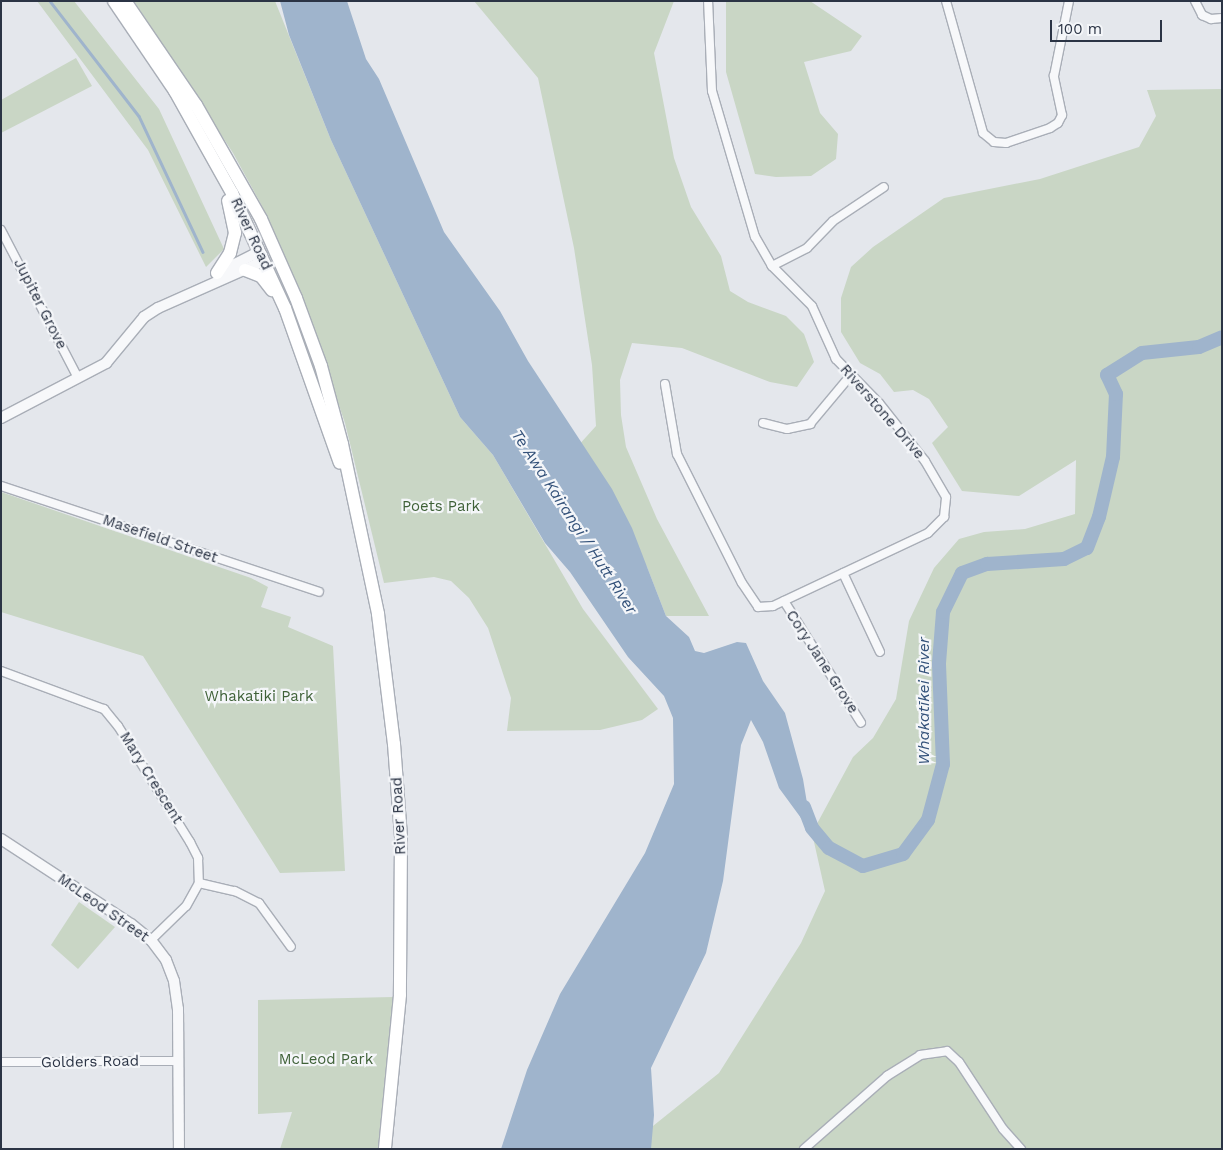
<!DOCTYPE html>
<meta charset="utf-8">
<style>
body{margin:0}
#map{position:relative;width:1223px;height:1150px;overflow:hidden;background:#e4e7ec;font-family:"Work Sans",sans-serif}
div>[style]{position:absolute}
.green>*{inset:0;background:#c9d6c5}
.water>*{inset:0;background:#9fb4cc}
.stream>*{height:2.5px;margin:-1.25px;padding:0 1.25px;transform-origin:1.25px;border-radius:1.25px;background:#9fb4cc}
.river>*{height:14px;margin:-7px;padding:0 7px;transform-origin:7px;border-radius:7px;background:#9fb4cc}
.roads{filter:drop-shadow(1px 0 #a9aeb7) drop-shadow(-1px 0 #a9aeb7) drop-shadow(0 1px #a9aeb7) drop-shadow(0 -1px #a9aeb7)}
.minor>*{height:8px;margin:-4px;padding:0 4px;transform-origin:4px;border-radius:4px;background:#f7f8fa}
.tertiary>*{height:10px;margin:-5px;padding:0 5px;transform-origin:5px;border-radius:5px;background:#f7f8fa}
.trunk>*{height:12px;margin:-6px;padding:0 6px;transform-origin:6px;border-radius:6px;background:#fff}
span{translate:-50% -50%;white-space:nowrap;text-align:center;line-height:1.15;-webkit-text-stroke:4.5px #f4f6f9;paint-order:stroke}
.street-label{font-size:15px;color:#2b3445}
.park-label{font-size:15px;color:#3f6138}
.water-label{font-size:16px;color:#34527a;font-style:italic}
.frame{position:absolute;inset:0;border:2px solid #2b3445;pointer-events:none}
.scale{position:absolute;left:1050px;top:20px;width:112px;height:22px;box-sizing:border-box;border:2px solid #2b3445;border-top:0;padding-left:6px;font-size:15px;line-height:18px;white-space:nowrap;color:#2b3445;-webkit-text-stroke:4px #f4f6f9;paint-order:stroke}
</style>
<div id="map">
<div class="green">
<div style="clip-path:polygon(37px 1px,74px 1px,159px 109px,224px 249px,206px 267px,148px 150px)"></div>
<div style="clip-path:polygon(134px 1px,275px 1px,331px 140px,460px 417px,493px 455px,583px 609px,658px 709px,642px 720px,600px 730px,507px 731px,511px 698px,488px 628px,469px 598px,451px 581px,434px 577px,384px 583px,345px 423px,298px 286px,262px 206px,233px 153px)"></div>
<div style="clip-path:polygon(474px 1px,674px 1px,654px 53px,674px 158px,691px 207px,721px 256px,730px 291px,748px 302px,786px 316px,804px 334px,814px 362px,797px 387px,770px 382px,682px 348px,632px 343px,620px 380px,621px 415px,626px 447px,657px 519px,709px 616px,666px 616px,647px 567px,577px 447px,596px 426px,592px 365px,574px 248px,538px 78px)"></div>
<div style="clip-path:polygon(726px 1px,810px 1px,862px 36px,851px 51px,804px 62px,820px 113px,838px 134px,836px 159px,811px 176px,776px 177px,755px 174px,726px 72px)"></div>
<div style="clip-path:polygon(76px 58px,92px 86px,1px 133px,1px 100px)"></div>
<div style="clip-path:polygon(1222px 89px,1222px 1149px,643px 1149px,648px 1130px,719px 1073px,801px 943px,825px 891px,812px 833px,853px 757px,873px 738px,896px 699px,909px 621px,934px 568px,959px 539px,984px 532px,1025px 529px,1075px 514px,1076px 460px,1019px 496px,962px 491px,932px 443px,948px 427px,929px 399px,913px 390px,894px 392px,880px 374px,860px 363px,841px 332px,841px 298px,851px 267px,873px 247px,944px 198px,1040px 179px,1139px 147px,1156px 116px,1147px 90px)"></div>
<div style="clip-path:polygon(1px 492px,251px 578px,268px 587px,261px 607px,291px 617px,288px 627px,333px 646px,345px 871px,280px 873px,143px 656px,1px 612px)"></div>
<div style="clip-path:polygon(79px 902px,115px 927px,78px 969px,51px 945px)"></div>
<div style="clip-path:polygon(393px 997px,378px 1149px,280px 1149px,292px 1112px,258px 1114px,258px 1000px)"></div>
</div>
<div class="water">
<div style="clip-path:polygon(280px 1px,347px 1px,366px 59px,379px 79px,444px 232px,500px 311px,528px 361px,612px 489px,632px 528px,666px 616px,689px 637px,695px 651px,704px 653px,737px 642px,746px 643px,763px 681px,785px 713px,803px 779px,812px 833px,779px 788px,763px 742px,751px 720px,741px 745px,723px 881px,706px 953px,651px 1068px,654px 1115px,651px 1149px,501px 1149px,527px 1070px,560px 994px,645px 853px,674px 784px,673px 718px,664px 696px,628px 657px,570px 572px,545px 543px,493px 455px,460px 417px,331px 140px,289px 35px)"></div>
</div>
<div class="stream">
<div style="left:50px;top:1px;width:145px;rotate:52.3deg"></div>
<div style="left:139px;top:116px;width:150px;rotate:64.8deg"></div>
</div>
<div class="river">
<div style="left:804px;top:807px;width:22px;rotate:69deg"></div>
<div style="left:812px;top:828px;width:26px;rotate:50deg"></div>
<div style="left:829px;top:848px;width:38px;rotate:28deg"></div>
<div style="left:863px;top:866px;width:42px;rotate:-16.7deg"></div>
<div style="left:903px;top:854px;width:42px;rotate:-53.7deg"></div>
<div style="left:928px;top:820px;width:58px;rotate:-75deg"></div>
<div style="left:943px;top:764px;width:101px;rotate:-92.3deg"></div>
<div style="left:939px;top:663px;width:51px;rotate:-85.5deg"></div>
<div style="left:943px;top:612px;width:43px;rotate:-64deg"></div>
<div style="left:962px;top:573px;width:27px;rotate:-20deg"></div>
<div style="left:987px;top:564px;width:77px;rotate:-3.7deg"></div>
<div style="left:1064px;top:559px;width:25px;rotate:-26deg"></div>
<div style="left:1087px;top:548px;width:33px;rotate:-69deg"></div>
<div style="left:1099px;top:517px;width:62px;rotate:-76.9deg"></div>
<div style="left:1113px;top:457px;width:63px;rotate:-87.3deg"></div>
<div style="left:1116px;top:394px;width:21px;rotate:-115deg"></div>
<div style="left:1107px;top:375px;width:41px;rotate:-32.2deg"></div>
<div style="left:1142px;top:353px;width:57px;rotate:-6deg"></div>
<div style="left:1199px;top:347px;width:25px;rotate:-23deg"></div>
</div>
<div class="roads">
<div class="minor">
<div style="left:946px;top:1px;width:137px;rotate:74.3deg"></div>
<div style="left:983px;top:133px;width:14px;rotate:39deg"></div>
<div style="left:994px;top:142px;width:12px;rotate:5deg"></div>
<div style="left:1006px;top:143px;width:46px;rotate:-18.8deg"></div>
<div style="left:1050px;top:128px;width:9px;rotate:-32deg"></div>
<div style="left:1058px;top:123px;width:9px;rotate:-63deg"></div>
<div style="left:1062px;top:115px;width:40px;rotate:-102deg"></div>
<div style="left:1054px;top:76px;width:76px;rotate:-78.7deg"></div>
<div style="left:1195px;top:1px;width:16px;rotate:63deg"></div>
<div style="left:1202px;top:15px;width:10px;rotate:24deg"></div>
<div style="left:1211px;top:19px;width:11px;rotate:-5deg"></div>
<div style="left:1px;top:230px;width:167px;rotate:62.5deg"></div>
<div style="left:772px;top:266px;width:39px;rotate:-27deg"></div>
<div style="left:807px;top:248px;width:37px;rotate:-46deg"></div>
<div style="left:833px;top:221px;width:61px;rotate:-33.7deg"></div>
<div style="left:665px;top:384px;width:71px;rotate:80.3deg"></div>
<div style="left:677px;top:454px;width:144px;rotate:63.3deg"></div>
<div style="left:742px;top:583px;width:29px;rotate:56deg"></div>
<div style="left:758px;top:607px;width:15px;rotate:-4deg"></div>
<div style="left:773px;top:606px;width:171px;rotate:-25.2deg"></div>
<div style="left:928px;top:533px;width:23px;rotate:-45deg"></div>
<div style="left:944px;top:517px;width:20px;rotate:-84deg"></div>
<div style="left:946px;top:497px;width:42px;rotate:-120.3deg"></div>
<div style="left:925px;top:461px;width:74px;rotate:-128.4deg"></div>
<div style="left:879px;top:403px;width:62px;rotate:-134.3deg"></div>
<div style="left:836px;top:359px;width:58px;rotate:-114.4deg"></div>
<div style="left:812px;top:306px;width:57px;rotate:-135deg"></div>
<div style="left:772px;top:266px;width:34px;rotate:-120deg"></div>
<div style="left:755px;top:237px;width:152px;rotate:-106.4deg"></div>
<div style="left:712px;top:91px;width:90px;rotate:-92.5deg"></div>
<div style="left:763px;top:423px;width:25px;rotate:14deg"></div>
<div style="left:787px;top:429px;width:24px;rotate:-12deg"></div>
<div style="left:810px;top:424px;width:64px;rotate:-50.1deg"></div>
<div style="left:1px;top:486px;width:335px;rotate:18.4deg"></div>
<div style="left:843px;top:573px;width:87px;rotate:64.9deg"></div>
<div style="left:784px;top:601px;width:144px;rotate:57.7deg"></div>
<div style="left:1px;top:671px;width:110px;rotate:20.3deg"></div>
<div style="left:104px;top:709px;width:22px;rotate:51deg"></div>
<div style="left:118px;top:726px;width:137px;rotate:58.2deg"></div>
<div style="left:190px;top:842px;width:18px;rotate:63deg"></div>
<div style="left:198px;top:858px;width:25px;rotate:88deg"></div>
<div style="left:199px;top:883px;width:26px;rotate:119deg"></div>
<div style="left:186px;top:906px;width:49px;rotate:135.8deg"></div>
<div style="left:199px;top:883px;width:37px;rotate:13deg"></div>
<div style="left:235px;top:891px;width:27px;rotate:27deg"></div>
<div style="left:259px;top:903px;width:54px;rotate:54deg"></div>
<div style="left:1px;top:1062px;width:177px;rotate:-0.3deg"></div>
<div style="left:804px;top:1149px;width:111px;rotate:-41.3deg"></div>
<div style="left:887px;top:1076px;width:39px;rotate:-32deg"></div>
<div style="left:920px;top:1055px;width:27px;rotate:-8deg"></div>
<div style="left:947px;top:1051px;width:16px;rotate:43deg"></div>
<div style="left:959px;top:1062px;width:80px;rotate:56.7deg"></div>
<div style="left:1003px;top:1129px;width:27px;rotate:48deg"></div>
</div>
<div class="tertiary">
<div style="left:217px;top:273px;width:40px;rotate:-26.6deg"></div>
<div style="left:253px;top:255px;width:9px"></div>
<div style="left:1px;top:418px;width:119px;rotate:-27.6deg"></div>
<div style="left:106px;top:363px;width:60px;rotate:-50.4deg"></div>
<div style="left:144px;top:317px;width:17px;rotate:-33deg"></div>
<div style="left:158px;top:308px;width:108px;rotate:-24deg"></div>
<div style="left:257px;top:264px;width:10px;rotate:-61deg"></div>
<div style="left:1px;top:839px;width:155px;rotate:33.2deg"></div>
<div style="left:131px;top:924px;width:26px;rotate:39deg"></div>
<div style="left:151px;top:940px;width:25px;rotate:53deg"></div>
<div style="left:166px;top:960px;width:22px;rotate:69deg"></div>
<div style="left:174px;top:981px;width:28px;rotate:82deg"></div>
<div style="left:178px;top:1009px;width:140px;rotate:89.6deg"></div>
</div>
<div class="trunk">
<div style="left:114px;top:1px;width:109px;rotate:55.9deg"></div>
<div style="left:175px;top:91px;width:117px;rotate:60.8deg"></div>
<div style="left:232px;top:193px;width:127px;rotate:65.3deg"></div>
<div style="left:285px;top:308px;width:164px;rotate:70.5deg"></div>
<div style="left:125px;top:1px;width:126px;rotate:55.7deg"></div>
<div style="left:196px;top:105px;width:131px;rotate:60.3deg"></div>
<div style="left:261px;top:219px;width:86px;rotate:66.1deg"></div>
<div style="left:296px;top:298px;width:72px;rotate:69.8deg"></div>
<div style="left:321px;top:366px;width:81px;rotate:74.9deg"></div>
<div style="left:342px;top:444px;width:174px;rotate:78deg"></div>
<div style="left:378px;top:614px;width:131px;rotate:83deg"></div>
<div style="left:394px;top:744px;width:93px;rotate:85.7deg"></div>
<div style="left:401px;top:837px;width:158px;rotate:90.4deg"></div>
<div style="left:400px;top:995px;width:155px;rotate:95.6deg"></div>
<div style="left:245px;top:270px;width:17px;rotate:21deg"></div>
<div style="left:261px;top:276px;width:18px;rotate:52deg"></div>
<div style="left:217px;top:273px;width:24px;rotate:-57deg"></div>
<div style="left:230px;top:253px;width:21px;rotate:-76deg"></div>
<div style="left:235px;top:233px;width:33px;rotate:-102deg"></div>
</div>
</div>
<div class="street-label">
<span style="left:251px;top:234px;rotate:65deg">River Road</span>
<span style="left:40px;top:304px;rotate:63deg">Jupiter Grove</span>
<span style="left:882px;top:412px;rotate:49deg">Riverstone Drive</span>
<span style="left:160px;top:539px;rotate:19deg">Masefield Street</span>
<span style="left:822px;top:662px;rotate:57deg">Cory Jane Grove</span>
<span style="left:151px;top:778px;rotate:58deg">Mary Crescent</span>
<span style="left:399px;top:816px;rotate:-93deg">River Road</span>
<span style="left:103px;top:908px;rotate:35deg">McLeod Street</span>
<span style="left:90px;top:1062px;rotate:-1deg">Golders Road</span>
</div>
<div class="park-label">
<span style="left:441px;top:507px">Poets Park</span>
<span style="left:259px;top:697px">Whakatiki Park</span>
<span style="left:326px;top:1060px">McLeod Park</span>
</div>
<div class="water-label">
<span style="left:574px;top:522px;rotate:57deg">Te Awa Kairangi / Hutt River</span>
<span style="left:924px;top:701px;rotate:-90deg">Whakatīkei River</span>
</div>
<div class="frame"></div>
<div class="scale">100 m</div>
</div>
